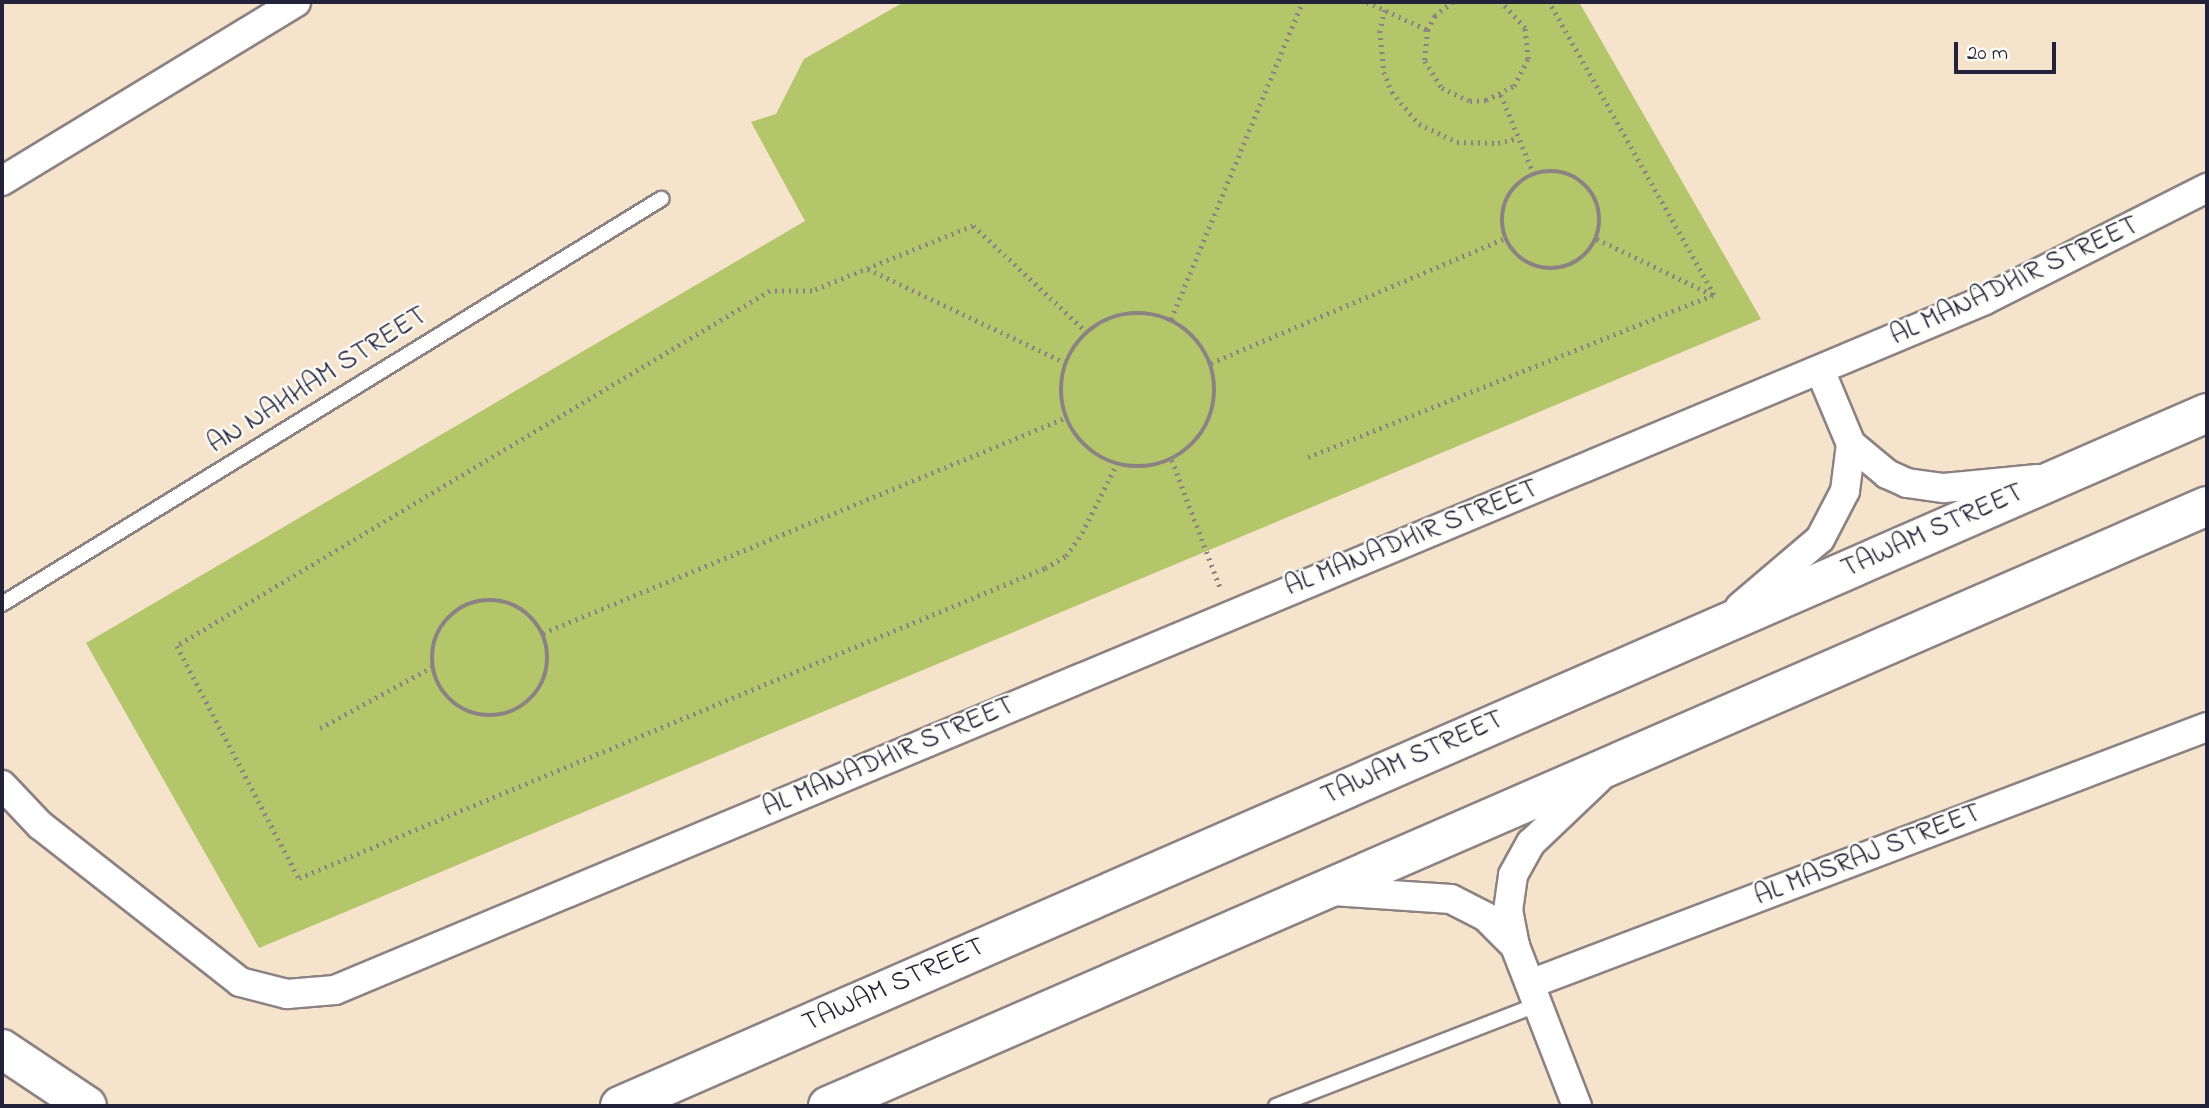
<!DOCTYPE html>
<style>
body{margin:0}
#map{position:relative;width:2209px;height:1108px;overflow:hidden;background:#f6e3cb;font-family:"Indie Flower",sans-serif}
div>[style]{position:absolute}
.green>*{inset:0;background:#b3c669}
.path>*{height:4.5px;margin-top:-2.25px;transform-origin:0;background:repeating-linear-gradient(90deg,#8c8283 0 2px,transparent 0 7px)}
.path>.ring{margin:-2.25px;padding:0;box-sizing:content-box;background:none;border:4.5px solid #8c8283;border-radius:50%}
.roads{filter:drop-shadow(2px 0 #8c8283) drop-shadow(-2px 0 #8c8283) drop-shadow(0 2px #8c8283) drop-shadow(0 -2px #8c8283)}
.service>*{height:14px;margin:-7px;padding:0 7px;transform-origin:7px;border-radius:7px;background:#fff}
.minor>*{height:28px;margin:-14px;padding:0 14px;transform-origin:14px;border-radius:14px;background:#fff}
.secondary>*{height:38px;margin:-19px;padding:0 19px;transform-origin:19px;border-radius:19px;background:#fff}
.primary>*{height:38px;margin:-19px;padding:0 19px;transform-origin:19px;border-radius:19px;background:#fff}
span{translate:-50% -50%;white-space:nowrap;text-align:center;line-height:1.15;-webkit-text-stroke:5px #fdfcf7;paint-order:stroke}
.street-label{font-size:28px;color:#22223b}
.frame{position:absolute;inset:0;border:4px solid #22223b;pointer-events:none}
.scale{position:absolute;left:1954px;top:42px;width:102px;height:32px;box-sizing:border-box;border:4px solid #22223b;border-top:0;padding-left:9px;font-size:21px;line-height:24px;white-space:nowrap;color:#22223b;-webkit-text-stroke:5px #fdfcf7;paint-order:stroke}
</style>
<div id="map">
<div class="green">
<div style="clip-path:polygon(904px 2px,1579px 2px,1761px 319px,259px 948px,86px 643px,805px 221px,751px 122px,776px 114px,804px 59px)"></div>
</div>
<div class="path">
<div style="left:1367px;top:2px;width:67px;rotate:24.7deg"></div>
<div style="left:1453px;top:2px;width:23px;rotate:142deg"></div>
<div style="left:1435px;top:16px;width:16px;rotate:117deg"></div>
<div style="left:1428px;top:30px;width:31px;rotate:96deg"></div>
<div style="left:1425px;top:61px;width:32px;rotate:58deg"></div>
<div style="left:1442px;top:88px;width:31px;rotate:25deg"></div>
<div style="left:1470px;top:101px;width:16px;rotate:-4deg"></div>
<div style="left:1486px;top:100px;width:31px;rotate:-27deg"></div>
<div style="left:1514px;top:86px;width:30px;rotate:-63deg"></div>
<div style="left:1528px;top:59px;width:31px;rotate:-96deg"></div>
<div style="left:1525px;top:28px;width:35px;rotate:-133deg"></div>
<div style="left:1385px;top:10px;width:22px;rotate:103deg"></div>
<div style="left:1380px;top:31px;width:41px;rotate:84.4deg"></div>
<div style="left:1384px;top:72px;width:22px;rotate:68deg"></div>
<div style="left:1392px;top:92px;width:42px;rotate:49.8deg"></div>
<div style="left:1419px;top:124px;width:42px;rotate:25.3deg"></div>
<div style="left:1457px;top:142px;width:41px;rotate:1.4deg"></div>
<div style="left:1498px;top:143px;width:21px;rotate:-14deg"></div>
<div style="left:1501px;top:95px;width:86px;rotate:67.3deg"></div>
<div class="ring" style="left:1502px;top:171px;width:93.5px;height:93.5px"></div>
<div style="left:1597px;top:239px;width:129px;rotate:25.8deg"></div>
<div style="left:868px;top:269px;width:219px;rotate:25.4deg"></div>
<div class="ring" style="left:1061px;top:313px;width:149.5px;height:149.5px"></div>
<div style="left:1171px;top:319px;width:343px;rotate:-67.5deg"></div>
<div style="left:1087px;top:333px;width:156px;rotate:-136.8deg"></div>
<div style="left:973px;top:226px;width:174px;rotate:158deg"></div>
<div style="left:812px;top:291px;width:42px;rotate:180deg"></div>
<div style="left:770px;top:291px;width:691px;rotate:149.09deg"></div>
<div style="left:177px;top:646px;width:262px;rotate:62.3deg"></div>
<div style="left:299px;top:878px;width:808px;rotate:-22.57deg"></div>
<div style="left:1045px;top:568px;width:24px;rotate:-30deg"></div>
<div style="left:1066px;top:556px;width:28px;rotate:-55deg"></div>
<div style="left:1082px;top:533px;width:76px;rotate:-63.4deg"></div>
<div style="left:1211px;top:363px;width:319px;rotate:-23deg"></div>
<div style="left:1308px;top:457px;width:437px;rotate:-21.8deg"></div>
<div style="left:1714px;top:295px;width:336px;rotate:-119.4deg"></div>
<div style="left:1172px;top:460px;width:136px;rotate:69.3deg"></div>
<div class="ring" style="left:432px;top:600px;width:111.5px;height:111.5px"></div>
<div style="left:543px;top:633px;width:565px;rotate:-22.39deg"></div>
<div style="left:320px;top:728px;width:128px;rotate:-28.6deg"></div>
</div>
<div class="roads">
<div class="service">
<div style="left:2px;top:604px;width:774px;rotate:-31.57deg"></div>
<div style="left:1276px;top:1106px;width:280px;rotate:-21.2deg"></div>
</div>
<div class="minor">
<div style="left:2px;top:181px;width:344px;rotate:-31.3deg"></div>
<div style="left:1820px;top:370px;width:80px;rotate:67.3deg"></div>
<div style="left:1851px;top:444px;width:47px;rotate:39.8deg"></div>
<div style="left:1887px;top:474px;width:22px;rotate:24deg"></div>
<div style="left:1907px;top:483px;width:37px;rotate:8deg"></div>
<div style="left:1944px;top:488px;width:94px;rotate:-5.5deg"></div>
<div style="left:1740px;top:607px;width:105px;rotate:-40.4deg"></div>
<div style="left:1820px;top:539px;width:54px;rotate:-62.5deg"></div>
<div style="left:1845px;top:491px;width:47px;rotate:-82.7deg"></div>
<div style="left:2px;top:785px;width:55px;rotate:46.5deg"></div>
<div style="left:40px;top:825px;width:254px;rotate:38.1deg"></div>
<div style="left:240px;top:982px;width:49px;rotate:14.3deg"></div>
<div style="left:287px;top:994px;width:48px;rotate:-4.8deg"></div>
<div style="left:335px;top:990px;width:1788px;rotate:-22.69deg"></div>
<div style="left:1985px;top:300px;width:249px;rotate:-26.8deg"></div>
<div style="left:1331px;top:891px;width:120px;rotate:3.8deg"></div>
<div style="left:1451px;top:899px;width:39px;rotate:27deg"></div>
<div style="left:1486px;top:917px;width:41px;rotate:45deg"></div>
<div style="left:1530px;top:984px;width:724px;rotate:-20.79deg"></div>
<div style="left:1577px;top:1106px;width:172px;rotate:-111.2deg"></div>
<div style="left:1515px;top:946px;width:36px;rotate:-101deg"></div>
<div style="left:1508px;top:911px;width:36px;rotate:-82deg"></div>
<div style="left:1513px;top:875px;width:37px;rotate:-61deg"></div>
<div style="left:1531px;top:843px;width:94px;rotate:-43.7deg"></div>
</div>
<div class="secondary">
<div style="left:2px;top:1049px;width:102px;rotate:33.8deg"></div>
</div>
<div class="primary">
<div style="left:620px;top:1106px;width:1732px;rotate:-23.59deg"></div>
<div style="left:828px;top:1106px;width:1504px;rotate:-23.51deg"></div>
</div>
</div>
<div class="street-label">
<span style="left:2015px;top:282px;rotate:-25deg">AL MANADHIR STREET</span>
<span style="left:318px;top:381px;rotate:-32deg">AN NAHHAM STREET</span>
<span style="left:1933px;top:532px;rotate:-24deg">TAWAM STREET</span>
<span style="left:1412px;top:539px;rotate:-22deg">AL MANADHIR STREET</span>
<span style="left:889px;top:758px;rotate:-23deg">AL MANADHIR STREET</span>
<span style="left:1413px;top:759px;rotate:-24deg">TAWAM STREET</span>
<span style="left:1868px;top:856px;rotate:-21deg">AL MASRAJ STREET</span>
<span style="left:894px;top:986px;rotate:-24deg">TAWAM STREET</span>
</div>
<div class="frame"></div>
<div class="scale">20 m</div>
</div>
